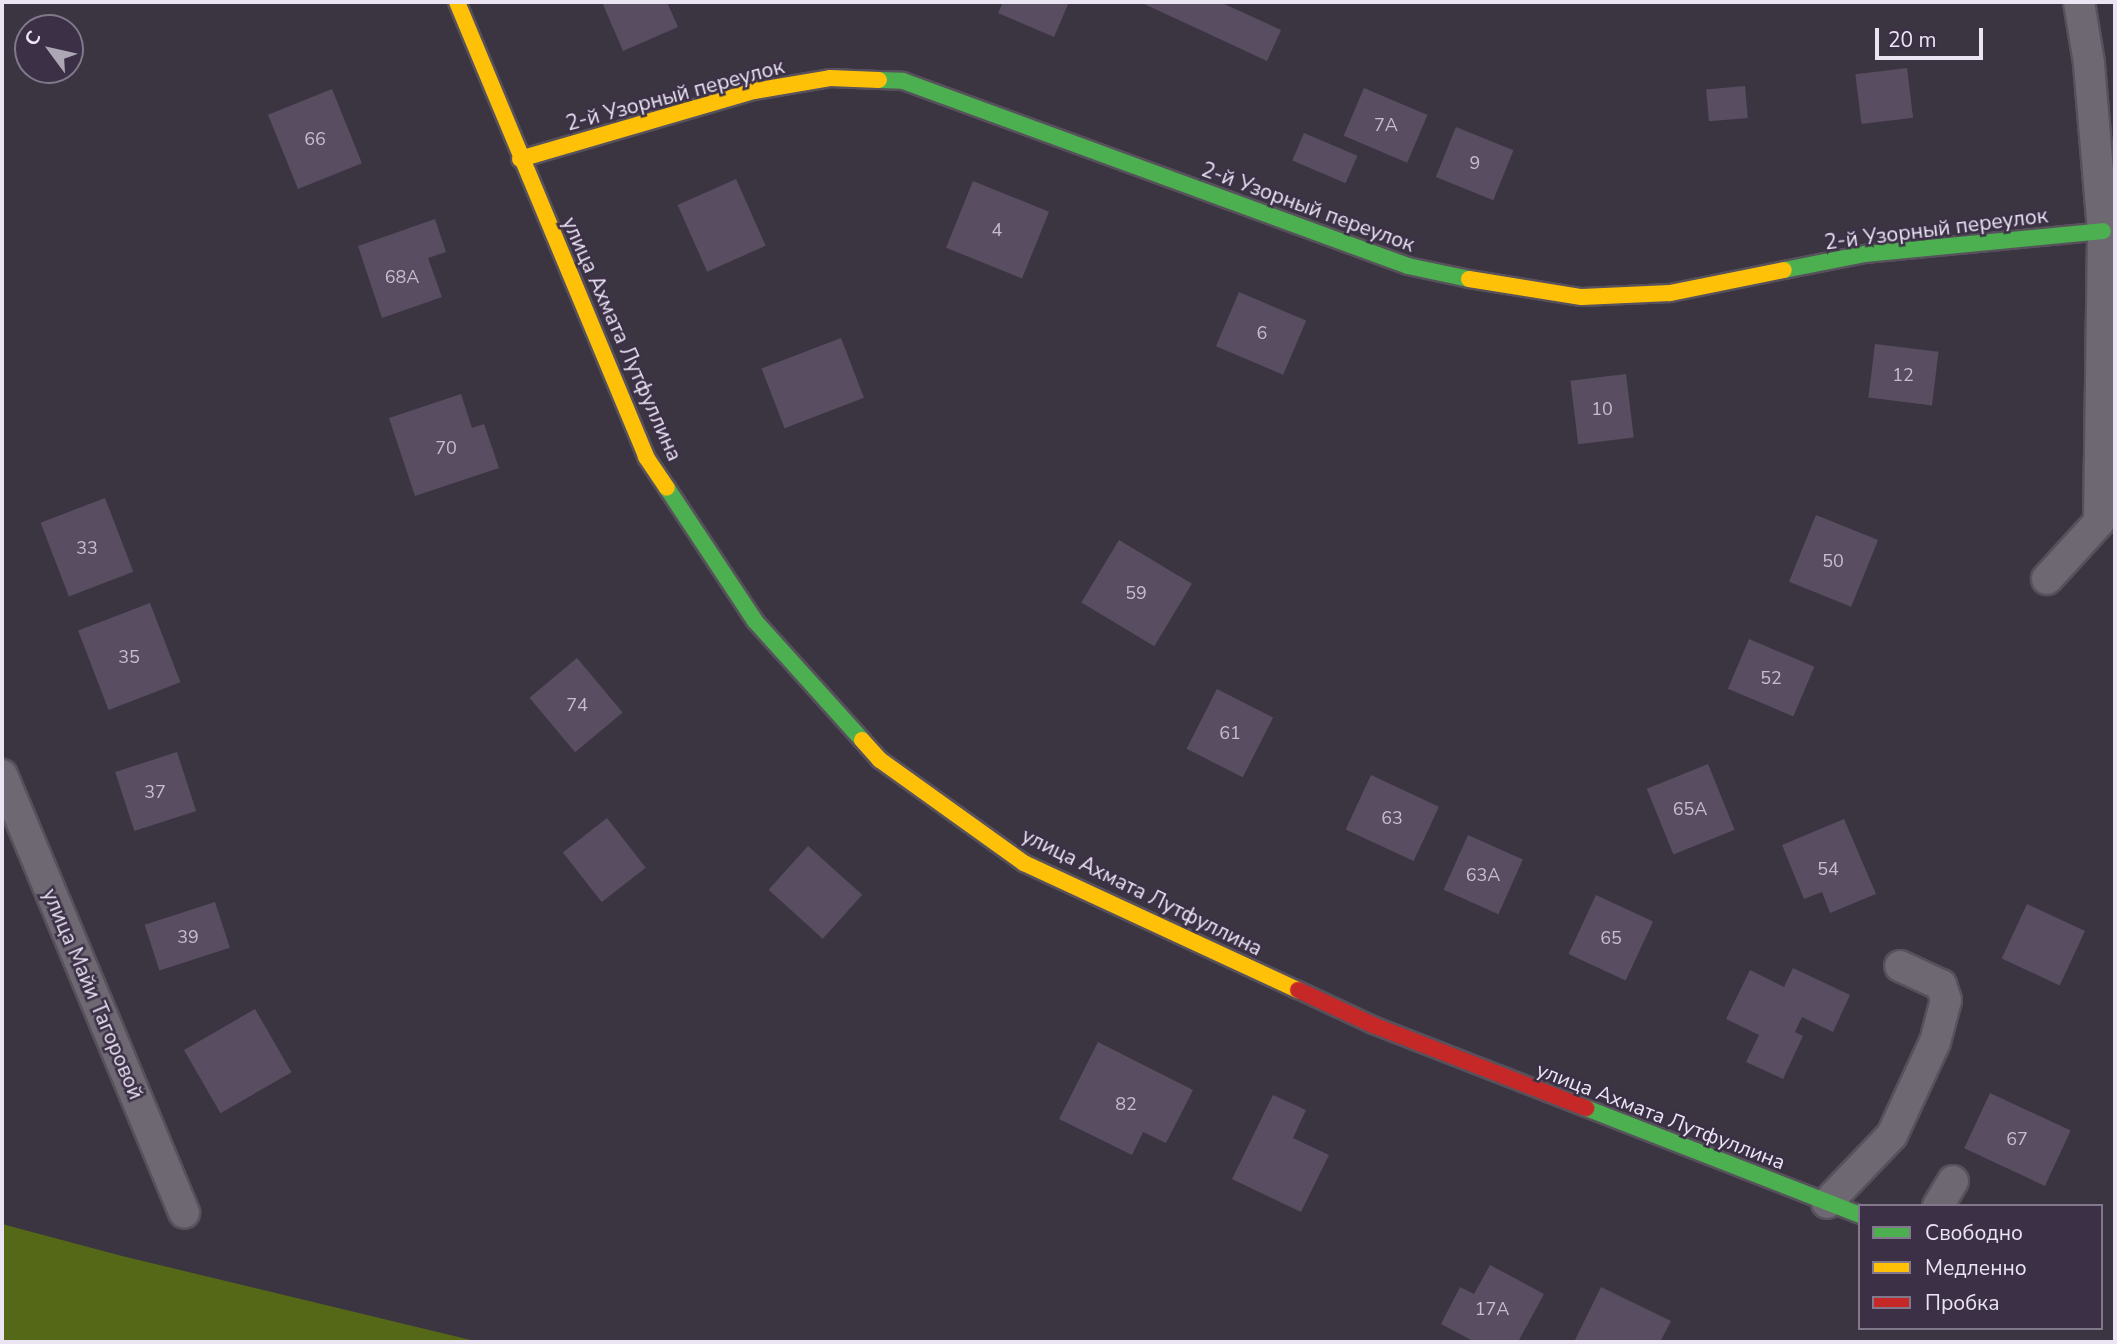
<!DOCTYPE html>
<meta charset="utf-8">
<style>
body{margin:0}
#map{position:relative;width:2117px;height:1344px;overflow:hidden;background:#3b3541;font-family:"Nunito Sans",sans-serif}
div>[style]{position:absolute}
.forest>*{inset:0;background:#556817}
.building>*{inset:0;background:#584d61;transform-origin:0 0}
.roads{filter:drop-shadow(2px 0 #57515c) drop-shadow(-2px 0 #57515c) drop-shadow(0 2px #57515c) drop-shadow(0 -2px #57515c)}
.street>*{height:30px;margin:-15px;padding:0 15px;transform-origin:15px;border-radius:15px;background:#6e6873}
.fast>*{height:16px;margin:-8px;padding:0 8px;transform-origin:8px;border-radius:8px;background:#4caf50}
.slow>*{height:16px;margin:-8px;padding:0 8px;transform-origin:8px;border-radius:8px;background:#ffc107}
.jam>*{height:16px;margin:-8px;padding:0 8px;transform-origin:8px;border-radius:8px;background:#c62828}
span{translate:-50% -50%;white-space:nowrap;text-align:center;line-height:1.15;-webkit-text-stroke:5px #3b3046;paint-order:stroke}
.number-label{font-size:18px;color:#c6bece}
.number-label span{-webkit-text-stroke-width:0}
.street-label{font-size:21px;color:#ebe4f3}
.frame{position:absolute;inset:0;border:4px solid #ebe4f3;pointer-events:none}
.legend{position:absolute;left:1858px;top:1204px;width:245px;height:126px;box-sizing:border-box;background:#3b3046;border:2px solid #81788b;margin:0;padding:9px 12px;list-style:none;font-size:21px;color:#ebe4f3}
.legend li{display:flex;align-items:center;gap:14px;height:35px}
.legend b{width:35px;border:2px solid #81788b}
.north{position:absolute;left:14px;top:14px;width:70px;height:70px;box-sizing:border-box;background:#3b3046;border:2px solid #81788b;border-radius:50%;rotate:303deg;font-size:19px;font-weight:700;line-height:28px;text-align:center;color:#ebe4f3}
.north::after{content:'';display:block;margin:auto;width:24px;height:32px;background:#ada7b5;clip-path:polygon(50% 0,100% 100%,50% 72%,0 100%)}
.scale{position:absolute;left:1875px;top:28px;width:108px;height:32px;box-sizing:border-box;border:4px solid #ebe4f3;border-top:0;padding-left:9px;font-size:21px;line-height:24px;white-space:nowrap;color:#ebe4f3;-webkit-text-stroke:5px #3b3046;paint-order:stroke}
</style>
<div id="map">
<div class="forest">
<div style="clip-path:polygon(2px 1224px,122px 1256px,479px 1342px,2px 1342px)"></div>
</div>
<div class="building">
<div style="clip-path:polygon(602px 2px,667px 2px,678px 27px,623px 51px)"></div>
<div style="clip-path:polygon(1003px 2px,1069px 2px,1054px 37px,998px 13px)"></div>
<div style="clip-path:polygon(1140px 2px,1220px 2px,1281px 30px,1267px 61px)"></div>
<div style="left:1907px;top:68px;width:50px;height:52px;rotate:83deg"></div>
<div style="left:1745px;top:86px;width:32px;height:39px;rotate:85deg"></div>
<div style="left:1364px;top:88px;width:69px;height:52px;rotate:23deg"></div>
<div style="left:332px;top:89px;width:80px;height:69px;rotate:68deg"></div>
<div style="left:1456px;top:127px;width:62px;height:54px;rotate:22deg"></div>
<div style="left:1304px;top:133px;width:58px;height:30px;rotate:23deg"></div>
<div style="left:736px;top:179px;width:73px;height:64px;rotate:66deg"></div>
<div style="left:973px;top:181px;width:82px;height:72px;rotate:22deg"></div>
<div style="clip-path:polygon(435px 219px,446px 252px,428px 258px,442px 297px,382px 318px,358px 246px)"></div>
<div style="left:1239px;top:292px;width:73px;height:59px;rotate:23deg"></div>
<div style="left:841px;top:338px;width:64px;height:85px;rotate:69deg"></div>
<div style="left:1875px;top:344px;width:64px;height:54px;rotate:7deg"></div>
<div style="left:1626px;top:374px;width:64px;height:56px;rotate:83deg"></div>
<div style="clip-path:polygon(461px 394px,472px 428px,484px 424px,499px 468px,415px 496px,389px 418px)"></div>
<div style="left:105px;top:498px;width:79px;height:69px;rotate:69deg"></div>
<div style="left:1816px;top:515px;width:67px;height:72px;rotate:22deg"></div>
<div style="left:1119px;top:540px;width:85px;height:73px;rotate:31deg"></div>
<div style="left:150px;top:603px;width:85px;height:77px;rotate:69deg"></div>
<div style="left:1749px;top:639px;width:71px;height:54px;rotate:23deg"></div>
<div style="left:577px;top:658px;width:71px;height:62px;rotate:50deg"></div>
<div style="left:1217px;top:689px;width:63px;height:67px;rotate:27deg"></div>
<div style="left:177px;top:752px;width:62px;height:65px;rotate:72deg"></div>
<div style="left:1708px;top:764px;width:71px;height:66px;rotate:68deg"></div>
<div style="left:1371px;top:775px;width:75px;height:60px;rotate:25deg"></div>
<div style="left:607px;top:818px;width:63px;height:56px;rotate:52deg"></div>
<div style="clip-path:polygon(1844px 819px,1876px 894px,1830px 913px,1822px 892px,1804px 899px,1782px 845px)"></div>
<div style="left:1468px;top:835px;width:60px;height:60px;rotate:24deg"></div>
<div style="left:808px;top:846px;width:73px;height:59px;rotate:42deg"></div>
<div style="left:1596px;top:895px;width:63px;height:65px;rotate:25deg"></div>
<div style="left:215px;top:902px;width:48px;height:74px;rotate:72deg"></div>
<div style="left:2027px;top:904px;width:64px;height:60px;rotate:25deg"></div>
<div style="clip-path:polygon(1793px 968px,1850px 995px,1833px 1032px,1802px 1017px,1795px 1032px,1803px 1036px,1783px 1079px,1746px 1062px,1759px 1035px,1726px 1019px,1750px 970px,1784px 987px)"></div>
<div style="left:255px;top:1009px;width:73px;height:82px;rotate:60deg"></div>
<div style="clip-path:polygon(1098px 1042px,1193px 1090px,1166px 1143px,1143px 1132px,1132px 1155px,1059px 1119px)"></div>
<div style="left:1990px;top:1093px;width:89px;height:61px;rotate:25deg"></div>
<div style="clip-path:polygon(1273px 1095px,1306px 1110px,1293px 1138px,1329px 1155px,1301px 1212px,1232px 1179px)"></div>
<div style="clip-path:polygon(1490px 1265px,1544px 1294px,1518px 1342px,1475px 1342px,1441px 1324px,1460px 1287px,1474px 1294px)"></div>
<div style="clip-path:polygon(1601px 1287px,1671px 1321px,1660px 1342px,1574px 1342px)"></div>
</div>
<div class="roads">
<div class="street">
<div style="left:2047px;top:579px;width:77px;rotate:-47.6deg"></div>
<div style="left:2099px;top:522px;width:291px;rotate:-89.2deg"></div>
<div style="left:2103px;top:231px;width:169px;rotate:-94.8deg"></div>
<div style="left:2089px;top:63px;width:62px;rotate:-99.3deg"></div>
<div style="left:2px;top:775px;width:474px;rotate:67.4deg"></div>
<div style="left:1827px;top:1203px;width:94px;rotate:-46.3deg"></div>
<div style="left:1892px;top:1135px;width:102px;rotate:-65.2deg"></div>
<div style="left:1935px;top:1042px;width:43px;rotate:-75.3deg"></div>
<div style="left:1946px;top:1000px;width:16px;rotate:-108deg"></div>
<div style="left:1941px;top:985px;width:45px;rotate:-155.1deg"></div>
<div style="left:1938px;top:1206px;width:29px;rotate:-59deg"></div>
</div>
<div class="fast">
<div style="left:879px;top:80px;width:24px;rotate:2deg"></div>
<div style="left:903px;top:81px;width:538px;rotate:20.12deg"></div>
<div style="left:1408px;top:266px;width:62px;rotate:12deg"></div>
<div style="left:1784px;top:270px;width:83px;rotate:-11.2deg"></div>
<div style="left:1865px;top:254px;width:239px;rotate:-5.5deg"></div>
<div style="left:667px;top:488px;width:159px;rotate:56.5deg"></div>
<div style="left:755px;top:621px;width:160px;rotate:48deg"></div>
<div style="left:1586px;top:1108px;width:294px;rotate:21.3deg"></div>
</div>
<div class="slow">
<div style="left:457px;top:2px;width:493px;rotate:67.4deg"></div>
<div style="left:646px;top:457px;width:37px;rotate:56deg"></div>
<div style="left:520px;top:159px;width:244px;rotate:-16.2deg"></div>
<div style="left:754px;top:91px;width:77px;rotate:-9.7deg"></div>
<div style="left:830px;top:78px;width:49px;rotate:2.3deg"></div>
<div style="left:1469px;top:279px;width:114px;rotate:9.1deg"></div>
<div style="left:1582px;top:297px;width:88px;rotate:-2.6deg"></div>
<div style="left:1670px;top:293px;width:116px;rotate:-11.4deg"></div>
<div style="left:862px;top:740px;width:27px;rotate:48deg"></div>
<div style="left:880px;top:760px;width:177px;rotate:35.6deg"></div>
<div style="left:1024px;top:863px;width:302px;rotate:24.9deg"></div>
</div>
<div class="jam">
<div style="left:1298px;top:990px;width:83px;rotate:25deg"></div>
<div style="left:1373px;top:1025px;width:229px;rotate:21.3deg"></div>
</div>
</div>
<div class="number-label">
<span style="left:1386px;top:125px">7А</span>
<span style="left:315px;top:139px">66</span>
<span style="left:1475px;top:163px">9</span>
<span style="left:997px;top:230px">4</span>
<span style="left:402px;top:277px">68А</span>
<span style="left:1262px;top:333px">6</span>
<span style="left:1903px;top:375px">12</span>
<span style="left:1602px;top:409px">10</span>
<span style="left:446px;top:448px">70</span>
<span style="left:87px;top:548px">33</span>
<span style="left:1833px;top:561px">50</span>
<span style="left:1136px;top:593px">59</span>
<span style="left:129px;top:657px">35</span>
<span style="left:1771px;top:678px">52</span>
<span style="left:577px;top:705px">74</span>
<span style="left:1230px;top:733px">61</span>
<span style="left:155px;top:792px">37</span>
<span style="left:1690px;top:809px">65А</span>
<span style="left:1392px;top:818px">63</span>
<span style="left:1828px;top:869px">54</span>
<span style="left:1483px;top:875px">63А</span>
<span style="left:188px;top:937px">39</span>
<span style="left:1611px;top:938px">65</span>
<span style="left:1126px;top:1104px">82</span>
<span style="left:2017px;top:1139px">67</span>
<span style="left:1492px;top:1309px">17А</span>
</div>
<div class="street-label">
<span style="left:675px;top:95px;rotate:-15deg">2-й Узорный переулок</span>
<span style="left:1308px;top:207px;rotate:20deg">2-й Узорный переулок</span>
<span style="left:1936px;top:229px;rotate:-7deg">2-й Узорный переулок</span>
<span style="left:622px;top:339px;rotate:66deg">улица Ахмата Лутфуллина</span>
<span style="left:1142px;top:892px;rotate:26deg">улица Ахмата Лутфуллина</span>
<span style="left:93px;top:994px;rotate:67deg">улица Майи Тагоровой</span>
<span style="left:1661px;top:1116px;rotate:21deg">улица Ахмата Лутфуллина</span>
</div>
<div class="frame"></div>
<ul class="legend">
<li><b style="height:9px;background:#4caf50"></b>Свободно</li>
<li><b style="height:9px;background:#ffc107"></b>Медленно</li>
<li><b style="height:9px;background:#c62828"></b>Пробка</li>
</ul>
<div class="north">С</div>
<div class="scale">20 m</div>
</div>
